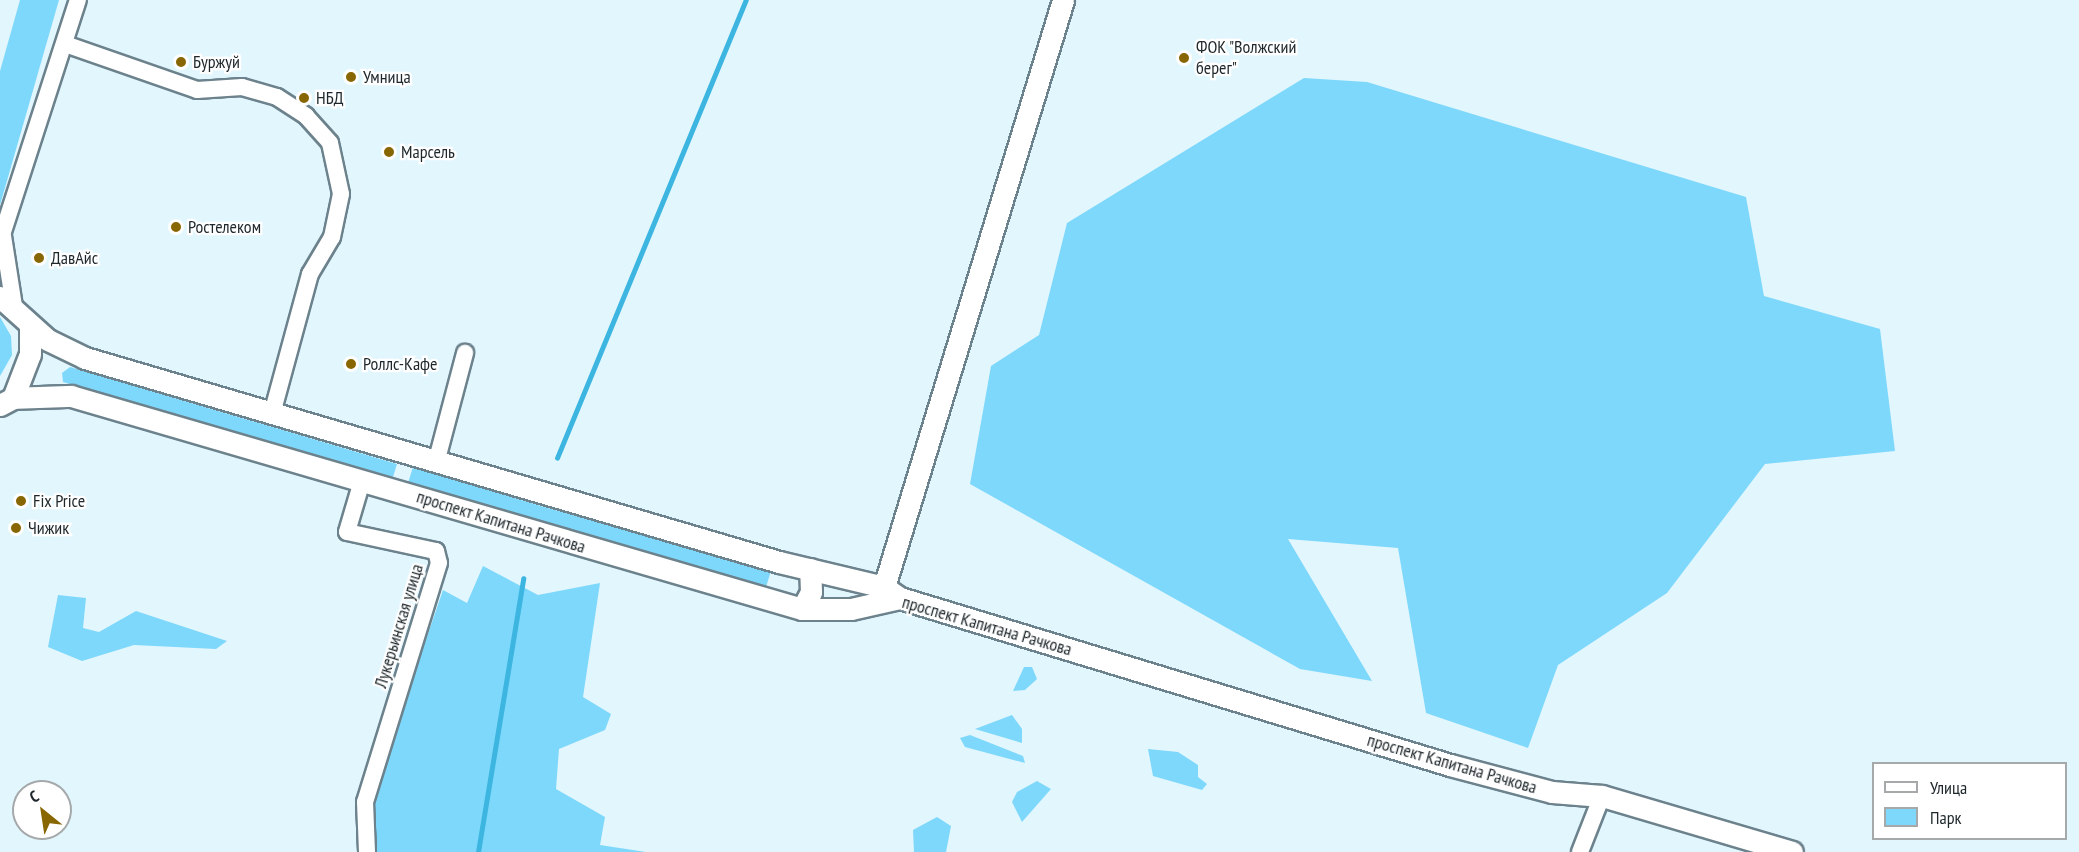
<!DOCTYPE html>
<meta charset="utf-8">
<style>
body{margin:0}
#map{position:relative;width:2079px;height:852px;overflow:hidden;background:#e2f6fe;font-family:"PT Sans Narrow",sans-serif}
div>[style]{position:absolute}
.green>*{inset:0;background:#7ed8fb}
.stream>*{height:4.5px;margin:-2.25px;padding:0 2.25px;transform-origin:2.25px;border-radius:2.25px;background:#3cb6e0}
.roads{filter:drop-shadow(2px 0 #6c828c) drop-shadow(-2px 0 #6c828c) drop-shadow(0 2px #6c828c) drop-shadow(0 -2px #6c828c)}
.minor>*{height:16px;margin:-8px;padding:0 8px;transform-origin:8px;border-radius:8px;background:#fff}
.tertiary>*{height:21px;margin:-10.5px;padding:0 10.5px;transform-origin:10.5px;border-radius:10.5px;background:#fff}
.dots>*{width:16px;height:16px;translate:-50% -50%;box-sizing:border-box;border:3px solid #fff;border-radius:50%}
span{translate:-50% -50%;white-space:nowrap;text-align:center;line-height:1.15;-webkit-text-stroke:4.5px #fff;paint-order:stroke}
.poi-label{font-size:18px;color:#1e272b}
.left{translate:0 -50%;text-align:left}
.street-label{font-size:18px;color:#1e272b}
.legend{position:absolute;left:1872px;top:762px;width:195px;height:78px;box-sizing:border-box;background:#fff;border:2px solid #a5a9aa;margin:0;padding:8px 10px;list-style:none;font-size:18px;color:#1e272b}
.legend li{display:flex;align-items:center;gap:12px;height:30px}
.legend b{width:30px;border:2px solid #a5a9aa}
.north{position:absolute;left:12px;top:780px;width:60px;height:60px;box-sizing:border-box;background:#fff;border:2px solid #a5a9aa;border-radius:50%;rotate:330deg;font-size:16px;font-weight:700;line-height:24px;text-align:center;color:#1e272b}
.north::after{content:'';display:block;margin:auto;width:21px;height:27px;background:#886602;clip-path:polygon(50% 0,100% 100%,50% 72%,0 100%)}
</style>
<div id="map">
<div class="green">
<div style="clip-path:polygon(20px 0,59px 0,0 205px,0 71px)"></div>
<div style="clip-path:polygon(1304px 78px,1367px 82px,1746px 197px,1764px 296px,1880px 329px,1895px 451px,1765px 464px,1667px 593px,1558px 665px,1528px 748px,1426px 713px,1398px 548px,1288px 539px,1372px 681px,1300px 669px,970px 484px,991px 366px,1039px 335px,1067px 223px)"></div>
<div style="clip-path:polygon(0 317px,11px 336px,12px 355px,0 376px)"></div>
<div style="clip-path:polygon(70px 367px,397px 464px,393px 477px,63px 382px,62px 373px)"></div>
<div style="clip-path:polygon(413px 467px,541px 506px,771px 571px,766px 587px,408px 483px)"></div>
<div style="clip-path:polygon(483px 566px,538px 595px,600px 583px,583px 697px,611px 714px,605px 730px,559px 749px,556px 789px,605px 817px,600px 845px,646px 852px,371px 852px,368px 809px,443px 590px,467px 603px)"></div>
<div style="clip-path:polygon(58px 595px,86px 598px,83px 628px,99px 632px,136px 611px,227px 641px,216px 649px,134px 645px,82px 661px,48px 647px)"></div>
<div style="clip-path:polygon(1024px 667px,1032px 667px,1037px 679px,1025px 690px,1013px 691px)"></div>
<div style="clip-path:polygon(1012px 715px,1022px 729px,1022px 743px,975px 729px)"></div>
<div style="clip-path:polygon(970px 735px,1023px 756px,1025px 763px,965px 747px,960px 738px)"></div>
<div style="clip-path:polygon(1148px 749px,1178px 752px,1198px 765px,1198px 777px,1207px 784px,1202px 790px,1153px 776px)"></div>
<div style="clip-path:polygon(1037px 781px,1051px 789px,1022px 822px,1012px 802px,1017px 792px)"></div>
<div style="clip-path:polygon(937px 817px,951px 826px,946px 852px,914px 852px,913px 830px)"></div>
</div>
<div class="stream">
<div style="left:557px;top:458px;width:495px;rotate:-67.6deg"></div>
<div style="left:478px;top:852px;width:277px;rotate:-80.6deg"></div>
</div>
<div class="roads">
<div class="minor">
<div style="left:65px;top:44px;width:140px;rotate:19.2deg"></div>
<div style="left:197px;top:90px;width:45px;rotate:-3.8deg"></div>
<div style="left:242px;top:87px;width:36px;rotate:16deg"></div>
<div style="left:277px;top:97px;width:35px;rotate:33deg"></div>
<div style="left:306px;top:116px;width:36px;rotate:48deg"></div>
<div style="left:330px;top:143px;width:52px;rotate:77.8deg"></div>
<div style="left:341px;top:194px;width:44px;rotate:101.8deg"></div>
<div style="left:332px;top:237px;width:43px;rotate:120.7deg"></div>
<div style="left:310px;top:274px;width:145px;rotate:105.2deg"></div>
<div style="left:3px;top:236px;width:71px;rotate:81.1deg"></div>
<div style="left:0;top:241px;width:253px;rotate:-72.1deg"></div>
<div style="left:436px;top:463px;width:114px;rotate:-75.2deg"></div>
<div style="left:362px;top:481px;width:53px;rotate:106.4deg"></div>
<div style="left:347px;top:532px;width:91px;rotate:12.1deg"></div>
<div style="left:436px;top:551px;width:12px;rotate:76deg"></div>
<div style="left:439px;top:563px;width:250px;rotate:107.2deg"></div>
<div style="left:365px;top:802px;width:50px;rotate:87.7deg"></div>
<div style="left:1580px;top:852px;width:60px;rotate:-68.6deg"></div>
</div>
<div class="tertiary">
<div style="left:0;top:297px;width:64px;rotate:41.9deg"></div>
<div style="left:48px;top:340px;width:41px;rotate:25.9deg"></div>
<div style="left:85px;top:358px;width:723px;rotate:16.38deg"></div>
<div style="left:779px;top:562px;width:108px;rotate:13.4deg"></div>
<div style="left:884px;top:587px;width:19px;rotate:35deg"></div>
<div style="left:13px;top:398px;width:47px;rotate:-68.9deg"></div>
<div style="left:30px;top:354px;width:27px;rotate:-90deg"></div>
<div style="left:0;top:405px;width:15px;rotate:-28deg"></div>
<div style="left:13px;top:398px;width:58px;rotate:-2deg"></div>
<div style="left:71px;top:396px;width:761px;rotate:16.25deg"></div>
<div style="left:802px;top:609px;width:49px"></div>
<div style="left:851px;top:609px;width:50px;rotate:-12.7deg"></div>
<div style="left:900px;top:598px;width:575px;rotate:16.89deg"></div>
<div style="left:1450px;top:765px;width:106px;rotate:14.8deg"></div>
<div style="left:1552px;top:792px;width:50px;rotate:4.6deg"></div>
<div style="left:1602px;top:796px;width:198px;rotate:16.4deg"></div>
<div style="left:884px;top:587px;width:614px;rotate:-73.04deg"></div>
<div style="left:802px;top:609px;width:19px;rotate:-62deg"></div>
<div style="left:811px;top:592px;width:23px;rotate:-92deg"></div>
</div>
</div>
<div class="dots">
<div style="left:1184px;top:58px;background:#886602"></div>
<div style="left:181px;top:62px;background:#886602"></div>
<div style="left:351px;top:77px;background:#886602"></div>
<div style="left:304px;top:98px;background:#886602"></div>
<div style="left:389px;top:152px;background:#886602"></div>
<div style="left:176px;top:227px;background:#886602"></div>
<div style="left:39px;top:258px;background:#886602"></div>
<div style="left:351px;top:364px;background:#886602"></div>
<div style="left:21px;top:501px;background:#886602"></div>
<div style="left:16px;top:528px;background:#886602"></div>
</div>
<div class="poi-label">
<span class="left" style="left:1196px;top:58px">ФОК "Волжский<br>берег"</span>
<span class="left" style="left:193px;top:62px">Буржуй</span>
<span class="left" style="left:363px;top:77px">Умница</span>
<span class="left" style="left:316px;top:98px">НБД</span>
<span class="left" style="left:401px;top:152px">Марсель</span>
<span class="left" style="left:188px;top:227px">Ростелеком</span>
<span class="left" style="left:51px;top:258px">ДавАйс</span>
<span class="left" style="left:363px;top:364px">Роллс-Кафе</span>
<span class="left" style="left:33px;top:501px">Fix Price</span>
<span class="left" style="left:28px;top:528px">Чижик</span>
</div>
<div class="street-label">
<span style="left:501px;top:522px;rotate:17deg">проспект Капитана Рачкова</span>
<span style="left:399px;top:626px;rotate:-73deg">Лукерьинская улица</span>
<span style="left:987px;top:626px;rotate:16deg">проспект Капитана Рачкова</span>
<span style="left:1452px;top:764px;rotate:16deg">проспект Капитана Рачкова</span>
</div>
<ul class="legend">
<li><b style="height:8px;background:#fff"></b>Улица</li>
<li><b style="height:16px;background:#7ed8fb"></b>Парк</li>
</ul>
<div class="north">С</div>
</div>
